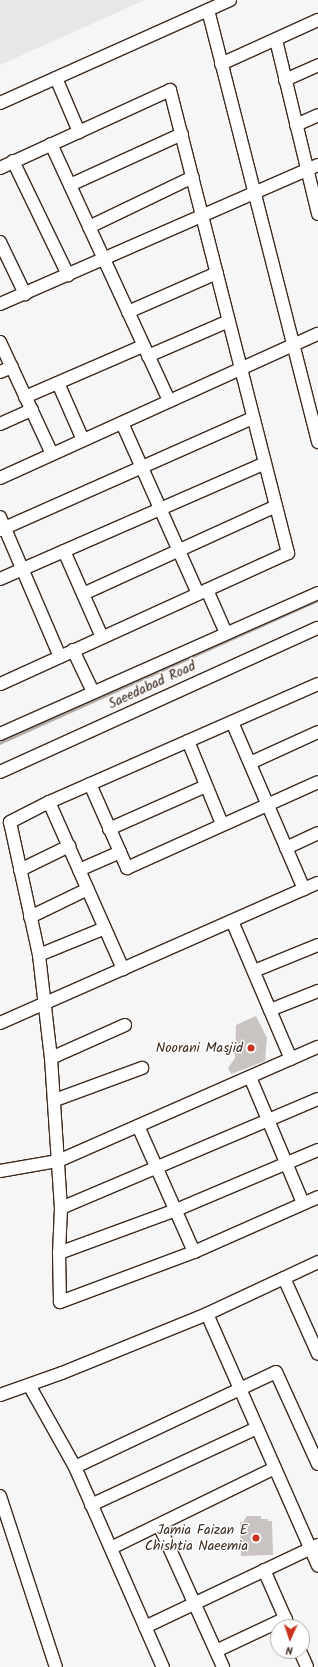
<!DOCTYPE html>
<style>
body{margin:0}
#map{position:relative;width:318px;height:1667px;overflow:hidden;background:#f7f6f6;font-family:Kalam,sans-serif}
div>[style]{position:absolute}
.built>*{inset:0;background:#e9e7e6}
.stream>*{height:3.5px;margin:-1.75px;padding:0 1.75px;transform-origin:1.75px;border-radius:1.75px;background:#b4aeaa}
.building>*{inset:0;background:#c9c3c1}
.roads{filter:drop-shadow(1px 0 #3b2a1e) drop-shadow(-1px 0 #3b2a1e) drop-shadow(0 1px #3b2a1e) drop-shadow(0 -1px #3b2a1e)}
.minor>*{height:12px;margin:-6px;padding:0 6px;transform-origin:6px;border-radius:6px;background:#fff}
.dots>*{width:11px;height:11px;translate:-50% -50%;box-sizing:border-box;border:2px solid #fff;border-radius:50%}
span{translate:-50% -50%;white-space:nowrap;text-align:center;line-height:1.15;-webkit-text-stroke:3px #fff;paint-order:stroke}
.street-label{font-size:14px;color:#3b2a1e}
.poi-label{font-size:14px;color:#3b2a1e}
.right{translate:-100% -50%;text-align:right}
.north{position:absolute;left:270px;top:1619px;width:40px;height:40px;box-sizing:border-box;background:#fff;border:1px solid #b1aaa5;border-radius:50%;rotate:183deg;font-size:11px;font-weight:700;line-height:16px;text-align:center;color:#3b2a1e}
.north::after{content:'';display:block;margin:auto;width:14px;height:18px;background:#c8321e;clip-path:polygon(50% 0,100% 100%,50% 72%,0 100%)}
</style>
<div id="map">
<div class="built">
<div style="clip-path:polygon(0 0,145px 0,0 65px)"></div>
</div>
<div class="stream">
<div style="left:0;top:743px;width:349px;rotate:-24.2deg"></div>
</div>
<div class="building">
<div style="clip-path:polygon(256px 1016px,267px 1038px,265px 1061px,231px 1074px,228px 1068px,235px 1058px,236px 1025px)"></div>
<div style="clip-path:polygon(247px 1516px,261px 1516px,261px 1519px,268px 1519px,268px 1521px,272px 1521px,273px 1555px,241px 1556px,240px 1522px,243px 1522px)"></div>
</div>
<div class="roads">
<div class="minor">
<div style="left:208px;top:10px;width:446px;rotate:75.7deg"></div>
<div style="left:276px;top:40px;width:179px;rotate:76.4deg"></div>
<div style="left:221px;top:64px;width:107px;rotate:-24.4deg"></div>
<div style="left:56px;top:78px;width:59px;rotate:66.9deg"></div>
<div style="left:285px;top:80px;width:36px;rotate:-24deg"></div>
<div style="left:0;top:103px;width:252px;rotate:-24.1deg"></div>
<div style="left:296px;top:125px;width:24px;rotate:-24deg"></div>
<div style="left:51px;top:144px;width:283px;rotate:65.3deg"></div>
<div style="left:13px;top:161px;width:127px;rotate:64.2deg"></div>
<div style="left:0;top:168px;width:187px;rotate:-24.6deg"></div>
<div style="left:170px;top:90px;width:478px;rotate:75.7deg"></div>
<div style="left:288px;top:553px;width:316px;rotate:155.5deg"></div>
<div style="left:70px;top:185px;width:123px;rotate:-24.5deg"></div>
<div style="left:89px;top:227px;width:115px;rotate:-25.7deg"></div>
<div style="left:0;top:242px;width:58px;rotate:64.3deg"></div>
<div style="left:0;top:304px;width:347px;rotate:-23.6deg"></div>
<div style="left:128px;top:312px;width:97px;rotate:-23.7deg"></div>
<div style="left:0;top:342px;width:123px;rotate:65.1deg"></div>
<div style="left:148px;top:356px;width:88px;rotate:-23.4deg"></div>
<div style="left:0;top:372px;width:13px;rotate:-23deg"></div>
<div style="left:58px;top:383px;width:62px;rotate:66.3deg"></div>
<div style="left:25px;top:397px;width:129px;rotate:-23.4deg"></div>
<div style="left:122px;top:423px;width:187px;rotate:66deg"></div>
<div style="left:0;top:424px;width:35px;rotate:-24deg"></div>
<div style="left:0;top:478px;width:349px;rotate:-24.4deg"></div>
<div style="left:0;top:517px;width:152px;rotate:66.8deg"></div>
<div style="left:0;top:530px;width:277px;rotate:-23.9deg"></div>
<div style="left:64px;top:551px;width:94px;rotate:66.2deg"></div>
<div style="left:0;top:579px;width:289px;rotate:-23.6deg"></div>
<div style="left:207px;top:590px;width:47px;rotate:66.2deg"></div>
<div style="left:83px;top:594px;width:212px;rotate:-24.5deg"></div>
<div style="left:73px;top:650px;width:47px;rotate:64.5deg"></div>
<div style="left:318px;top:684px;width:294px;rotate:156.3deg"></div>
<div style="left:49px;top:802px;width:44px;rotate:152.9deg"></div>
<div style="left:10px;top:822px;width:136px;rotate:77.7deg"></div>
<div style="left:39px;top:955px;width:104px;rotate:83.4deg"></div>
<div style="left:51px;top:1058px;width:150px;rotate:86.2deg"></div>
<div style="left:61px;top:1208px;width:45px;rotate:92.5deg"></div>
<div style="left:59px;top:1253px;width:49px;rotate:88.8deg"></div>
<div style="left:60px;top:1302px;width:143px;rotate:-20.5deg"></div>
<div style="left:194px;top:1252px;width:136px;rotate:-23.9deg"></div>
<div style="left:232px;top:722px;width:182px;rotate:66.7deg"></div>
<div style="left:0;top:734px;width:348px;rotate:-23.9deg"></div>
<div style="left:188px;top:741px;width:90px;rotate:67.7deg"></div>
<div style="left:250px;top:763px;width:75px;rotate:-24.5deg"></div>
<div style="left:0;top:772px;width:349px;rotate:-24.4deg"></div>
<div style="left:90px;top:784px;width:92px;rotate:66.2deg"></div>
<div style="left:127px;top:868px;width:209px;rotate:-24.2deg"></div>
<div style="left:49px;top:802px;width:183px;rotate:66.1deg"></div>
<div style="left:109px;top:829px;width:106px;rotate:-23.9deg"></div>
<div style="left:286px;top:848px;width:35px;rotate:-25deg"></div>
<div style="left:20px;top:870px;width:55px;rotate:-26.1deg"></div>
<div style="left:79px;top:870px;width:45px;rotate:-23.7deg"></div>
<div style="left:30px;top:917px;width:64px;rotate:-25.8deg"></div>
<div style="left:232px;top:921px;width:150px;rotate:66.9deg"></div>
<div style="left:39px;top:955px;width:71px;rotate:-22.2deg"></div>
<div style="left:254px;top:971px;width:69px;rotate:-22.1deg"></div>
<div style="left:270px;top:1010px;width:52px;rotate:-21.6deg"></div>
<div style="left:0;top:1023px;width:347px;rotate:-23.8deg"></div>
<div style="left:51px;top:1058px;width:81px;rotate:-24deg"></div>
<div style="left:250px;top:1077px;width:137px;rotate:67.2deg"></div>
<div style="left:55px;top:1100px;width:93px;rotate:-20.2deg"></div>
<div style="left:138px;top:1126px;width:138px;rotate:66deg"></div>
<div style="left:0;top:1171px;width:59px;rotate:-9.8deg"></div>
<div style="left:58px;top:1161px;width:284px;rotate:-23.7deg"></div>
<div style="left:61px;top:1208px;width:279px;rotate:-23deg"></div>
<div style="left:59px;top:1253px;width:125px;rotate:-20.2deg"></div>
<div style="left:176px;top:1210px;width:154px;rotate:-22.9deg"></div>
<div style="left:284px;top:1278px;width:83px;rotate:65.9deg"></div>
<div style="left:207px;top:1314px;width:275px;rotate:66.2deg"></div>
<div style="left:29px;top:1385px;width:94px;rotate:60.7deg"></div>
<div style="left:75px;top:1467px;width:219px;rotate:66.3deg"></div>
<div style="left:0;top:1395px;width:66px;rotate:-19.5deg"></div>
<div style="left:62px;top:1373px;width:157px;rotate:-22.1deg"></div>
<div style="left:207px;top:1314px;width:123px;rotate:-25.1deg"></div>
<div style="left:75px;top:1467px;width:222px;rotate:-25.3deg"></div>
<div style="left:276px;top:1372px;width:101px;rotate:65.5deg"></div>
<div style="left:0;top:1496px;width:180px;rotate:71.9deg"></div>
<div style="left:91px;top:1505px;width:183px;rotate:-24.9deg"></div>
<div style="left:159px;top:1525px;width:156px;rotate:65.7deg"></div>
<div style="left:111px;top:1548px;width:182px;rotate:-26deg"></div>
<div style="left:264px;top:1570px;width:62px;rotate:66.3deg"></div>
<div style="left:145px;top:1627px;width:191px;rotate:-25.4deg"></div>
<div style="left:216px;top:1651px;width:77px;rotate:-25.2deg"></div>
<div style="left:300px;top:1651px;width:17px;rotate:66deg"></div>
</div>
</div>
<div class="dots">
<div style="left:251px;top:1048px;background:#c8321e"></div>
<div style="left:256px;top:1538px;background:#c8321e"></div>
</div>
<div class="street-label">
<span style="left:152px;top:685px;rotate:-25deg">Saeedabad Road</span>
</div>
<div class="poi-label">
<span class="right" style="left:243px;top:1048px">Noorani Masjid</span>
<span class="right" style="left:248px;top:1538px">Jamia Faizan E<br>Chishtia Naeemia</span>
</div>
<div class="north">N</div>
</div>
